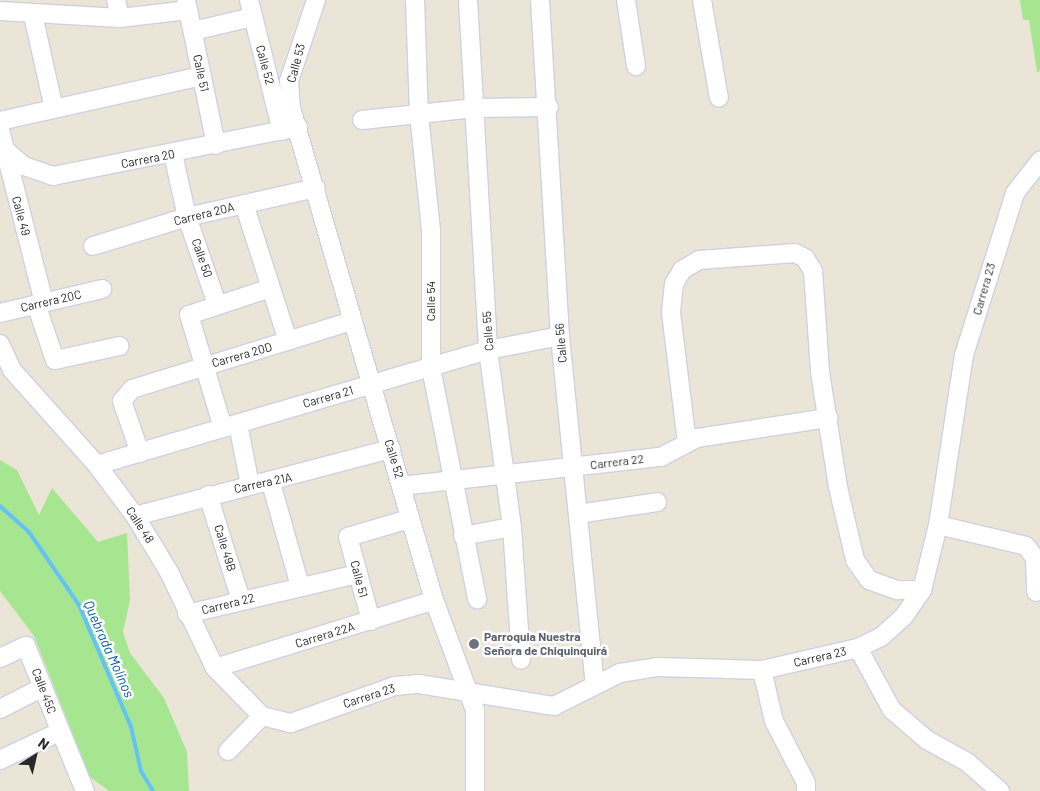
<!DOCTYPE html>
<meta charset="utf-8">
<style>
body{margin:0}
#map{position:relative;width:1040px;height:791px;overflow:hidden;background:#ebe5d8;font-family:Barlow,sans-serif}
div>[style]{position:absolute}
.green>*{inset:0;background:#a7e691}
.stream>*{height:4px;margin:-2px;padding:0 2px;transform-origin:2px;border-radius:2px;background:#64c2f4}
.roads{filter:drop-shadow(1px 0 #ced0e2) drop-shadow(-1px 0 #ced0e2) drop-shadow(0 1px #ced0e2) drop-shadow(0 -1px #ced0e2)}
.minor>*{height:18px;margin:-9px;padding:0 9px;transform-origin:9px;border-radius:9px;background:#fff}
.dots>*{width:14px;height:14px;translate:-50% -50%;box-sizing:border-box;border:2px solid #fff;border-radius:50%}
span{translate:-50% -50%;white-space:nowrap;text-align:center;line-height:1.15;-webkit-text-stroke:5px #fff;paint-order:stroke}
.street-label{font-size:12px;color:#282828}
.worship-label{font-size:12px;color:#5b616d;font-weight:700}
.left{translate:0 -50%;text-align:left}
.water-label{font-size:14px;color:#065c9d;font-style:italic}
.north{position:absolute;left:10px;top:731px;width:50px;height:50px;-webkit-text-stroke:4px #fff;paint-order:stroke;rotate:35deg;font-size:14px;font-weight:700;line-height:20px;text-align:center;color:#282828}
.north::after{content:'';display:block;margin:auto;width:18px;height:22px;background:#282828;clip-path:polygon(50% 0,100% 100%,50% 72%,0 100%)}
</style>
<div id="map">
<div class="green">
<div style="clip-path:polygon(1020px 0,1040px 0,1040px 71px,1037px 72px,1029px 20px,1023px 20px)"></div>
<div style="clip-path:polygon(0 460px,17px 470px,39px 515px,52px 488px,98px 542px,127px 533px,130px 600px,123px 632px,130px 653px,164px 698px,187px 752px,189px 791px,109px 791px,90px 777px,34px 636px,0 591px)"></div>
</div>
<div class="stream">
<div style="left:0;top:506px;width:39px;rotate:42deg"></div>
<div style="left:29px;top:532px;width:88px;rotate:55.6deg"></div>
<div style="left:79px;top:605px;width:133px;rotate:66.9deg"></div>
<div style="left:131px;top:727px;width:45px;rotate:77.2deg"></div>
<div style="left:141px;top:771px;width:23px;rotate:59deg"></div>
</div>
<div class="roads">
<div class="minor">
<div style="left:116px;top:0;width:18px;rotate:77deg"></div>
<div style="left:186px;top:0;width:148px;rotate:78.3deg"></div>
<div style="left:249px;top:0;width:135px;rotate:75.9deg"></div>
<div style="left:316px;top:0;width:85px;rotate:108.4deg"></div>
<div style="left:289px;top:81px;width:27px;rotate:86deg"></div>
<div style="left:291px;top:108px;width:512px;rotate:73.79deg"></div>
<div style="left:434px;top:600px;width:117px;rotate:69.6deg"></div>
<div style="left:475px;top:710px;width:81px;rotate:90deg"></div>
<div style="left:415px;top:0;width:114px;rotate:88deg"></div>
<div style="left:419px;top:114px;width:118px;rotate:84.1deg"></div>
<div style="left:431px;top:231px;width:137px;rotate:90deg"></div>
<div style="left:431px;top:368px;width:236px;rotate:78.7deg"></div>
<div style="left:468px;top:0;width:351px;rotate:86.7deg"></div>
<div style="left:488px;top:350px;width:179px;rotate:82.3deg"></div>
<div style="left:512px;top:527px;width:133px;rotate:86.1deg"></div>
<div style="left:540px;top:0;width:337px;rotate:86.6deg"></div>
<div style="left:560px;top:336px;width:351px;rotate:84.3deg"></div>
<div style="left:626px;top:0;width:67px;rotate:81.4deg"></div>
<div style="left:702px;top:0;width:99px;rotate:80.2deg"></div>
<div style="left:0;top:11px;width:120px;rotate:3.3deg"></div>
<div style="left:120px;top:18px;width:68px;rotate:-6.7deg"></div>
<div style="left:33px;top:15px;width:96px;rotate:77.4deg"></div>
<div style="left:193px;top:31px;width:61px;rotate:-13.3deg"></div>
<div style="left:362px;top:120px;width:113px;rotate:-6.1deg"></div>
<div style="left:474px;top:108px;width:75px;rotate:-0.8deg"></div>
<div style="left:0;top:121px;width:207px;rotate:-12.6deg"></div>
<div style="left:0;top:130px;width:178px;rotate:75.7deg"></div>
<div style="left:5px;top:150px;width:25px;rotate:40deg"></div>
<div style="left:24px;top:166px;width:31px;rotate:19deg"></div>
<div style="left:53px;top:176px;width:250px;rotate:-11.3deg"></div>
<div style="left:173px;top:154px;width:65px;rotate:77.5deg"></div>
<div style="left:187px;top:217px;width:92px;rotate:71deg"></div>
<div style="left:244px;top:204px;width:144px;rotate:72.2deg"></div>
<div style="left:93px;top:246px;width:98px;rotate:-17.1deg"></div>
<div style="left:187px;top:217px;width:132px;rotate:-12.7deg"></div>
<div style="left:36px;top:304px;width:59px;rotate:71.3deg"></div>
<div style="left:55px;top:360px;width:66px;rotate:-12.2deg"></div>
<div style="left:0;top:313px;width:105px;rotate:-13.2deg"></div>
<div style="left:0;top:344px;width:29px;rotate:65deg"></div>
<div style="left:12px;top:370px;width:127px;rotate:48.2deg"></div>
<div style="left:97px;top:465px;width:64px;rotate:53.3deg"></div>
<div style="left:135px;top:516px;width:66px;rotate:58.7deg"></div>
<div style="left:169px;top:572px;width:106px;rotate:64.4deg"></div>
<div style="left:215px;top:668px;width:67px;rotate:45.6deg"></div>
<div style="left:262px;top:716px;width:30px;rotate:14deg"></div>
<div style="left:291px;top:723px;width:110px;rotate:-19.6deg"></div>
<div style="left:395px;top:686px;width:24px;rotate:-5deg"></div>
<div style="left:419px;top:684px;width:137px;rotate:9.3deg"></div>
<div style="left:554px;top:706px;width:74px;rotate:-26.6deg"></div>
<div style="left:620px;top:673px;width:37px;rotate:-9deg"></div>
<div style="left:657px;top:667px;width:105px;rotate:1.6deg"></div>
<div style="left:762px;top:670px;width:98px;rotate:-12.9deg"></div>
<div style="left:858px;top:648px;width:25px;rotate:-26deg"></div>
<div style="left:881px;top:637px;width:31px;rotate:-42deg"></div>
<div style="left:904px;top:616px;width:32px;rotate:-55deg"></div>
<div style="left:922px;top:590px;width:67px;rotate:-76.2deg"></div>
<div style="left:938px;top:525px;width:172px;rotate:-81.3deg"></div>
<div style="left:964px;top:355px;width:170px;rotate:-72.5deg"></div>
<div style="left:1015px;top:193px;width:41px;rotate:-52deg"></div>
<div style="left:238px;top:424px;width:62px;rotate:78.9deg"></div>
<div style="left:223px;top:428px;width:118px;rotate:-106.7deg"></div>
<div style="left:189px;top:315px;width:85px;rotate:-18.4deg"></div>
<div style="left:687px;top:443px;width:132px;rotate:-97deg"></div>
<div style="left:671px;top:312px;width:28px;rotate:-84deg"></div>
<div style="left:674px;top:284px;width:16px;rotate:-60deg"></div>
<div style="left:682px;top:270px;width:20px;rotate:-30deg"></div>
<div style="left:699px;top:260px;width:96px;rotate:-4.2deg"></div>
<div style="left:795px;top:253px;width:11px;rotate:27deg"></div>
<div style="left:805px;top:258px;width:15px;rotate:58deg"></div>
<div style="left:813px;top:271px;width:101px;rotate:86deg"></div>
<div style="left:820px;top:372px;width:116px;rotate:81.1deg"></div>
<div style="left:838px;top:487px;width:75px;rotate:76.9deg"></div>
<div style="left:855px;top:560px;width:24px;rotate:55deg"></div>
<div style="left:869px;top:580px;width:30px;rotate:20deg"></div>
<div style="left:897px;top:590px;width:25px"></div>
<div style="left:140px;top:453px;width:55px;rotate:-109.1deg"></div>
<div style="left:122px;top:401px;width:16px;rotate:-50deg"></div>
<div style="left:132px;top:389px;width:230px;rotate:-17.2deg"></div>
<div style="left:97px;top:465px;width:408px;rotate:-16.4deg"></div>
<div style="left:488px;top:350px;width:73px;rotate:-11deg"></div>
<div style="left:271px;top:483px;width:107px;rotate:74.3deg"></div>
<div style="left:401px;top:486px;width:262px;rotate:-6.4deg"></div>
<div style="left:661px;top:457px;width:41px;rotate:-27.8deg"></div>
<div style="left:697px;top:438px;width:133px;rotate:-8.7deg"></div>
<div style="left:208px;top:495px;width:110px;rotate:72.6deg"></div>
<div style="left:578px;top:514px;width:80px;rotate:-8.6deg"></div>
<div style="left:135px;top:516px;width:265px;rotate:-14.7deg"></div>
<div style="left:938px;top:525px;width:90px;rotate:13.4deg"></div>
<div style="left:1026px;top:546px;width:15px;rotate:53deg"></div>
<div style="left:1035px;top:558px;width:34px;rotate:88deg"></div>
<div style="left:463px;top:536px;width:50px;rotate:-10.4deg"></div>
<div style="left:187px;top:614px;width:175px;rotate:-13.2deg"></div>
<div style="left:371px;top:621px;width:87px;rotate:-105.3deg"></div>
<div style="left:348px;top:537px;width:64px;rotate:-16.4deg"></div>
<div style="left:858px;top:648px;width:71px;rotate:61.3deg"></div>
<div style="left:892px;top:710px;width:46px;rotate:40.6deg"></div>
<div style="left:927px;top:740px;width:46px;rotate:28.8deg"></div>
<div style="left:967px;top:762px;width:44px;rotate:41.3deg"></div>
<div style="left:0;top:658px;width:29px;rotate:-25deg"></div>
<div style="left:26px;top:646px;width:157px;rotate:67.9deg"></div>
<div style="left:215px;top:668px;width:229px;rotate:-17.2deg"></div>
<div style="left:762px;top:670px;width:52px;rotate:76.8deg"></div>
<div style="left:774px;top:721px;width:70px;rotate:62.7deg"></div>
<div style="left:806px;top:783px;width:8px;rotate:90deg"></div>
<div style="left:0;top:709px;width:48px;rotate:-27.1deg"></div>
<div style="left:228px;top:751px;width:49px;rotate:-45.8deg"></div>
<div style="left:0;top:760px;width:65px;rotate:-25.4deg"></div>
</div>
</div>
<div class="dots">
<div style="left:474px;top:644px;background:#6b7280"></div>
</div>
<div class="street-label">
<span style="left:296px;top:63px;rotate:-75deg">Calle 53</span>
<span style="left:265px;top:65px;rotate:75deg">Calle 52</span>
<span style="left:201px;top:73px;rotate:78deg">Calle 51</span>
<span style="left:148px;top:159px;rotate:-11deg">Carrera 20</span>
<span style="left:204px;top:214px;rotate:-14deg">Carrera 20A</span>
<span style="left:21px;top:216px;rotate:75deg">Calle 49</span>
<span style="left:202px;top:258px;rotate:71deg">Calle 50</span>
<span style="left:984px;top:289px;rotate:-74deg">Carrera 23</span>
<span style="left:51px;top:301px;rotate:-13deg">Carrera 20C</span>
<span style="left:431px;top:301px;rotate:-90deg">Calle 54</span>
<span style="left:488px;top:331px;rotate:-94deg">Calle 55</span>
<span style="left:561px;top:343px;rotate:-95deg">Calle 56</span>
<span style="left:242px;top:355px;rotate:-16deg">Carrera 20D</span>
<span style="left:328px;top:397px;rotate:-16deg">Carrera 21</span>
<span style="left:394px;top:459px;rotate:73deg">Calle 52</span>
<span style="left:617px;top:462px;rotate:-7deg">Carrera 22</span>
<span style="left:263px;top:483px;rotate:-12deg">Carrera 21A</span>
<span style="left:140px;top:525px;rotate:57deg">Calle 48</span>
<span style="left:225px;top:548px;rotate:73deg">Calle 49B</span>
<span style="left:359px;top:579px;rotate:75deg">Calle 51</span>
<span style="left:228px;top:604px;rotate:-14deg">Carrera 22</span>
<span style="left:325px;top:635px;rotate:-17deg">Carrera 22A</span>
<span style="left:820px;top:657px;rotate:-13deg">Carrera 23</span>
<span style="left:44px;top:691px;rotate:69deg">Calle 45C</span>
<span style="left:369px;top:696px;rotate:-18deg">Carrera 23</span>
</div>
<div class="worship-label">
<span class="left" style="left:484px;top:644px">Parroquia Nuestra<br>Señora de Chiquinquirá</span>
</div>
<div class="water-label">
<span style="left:109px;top:649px;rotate:66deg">Quebrada Molinos</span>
</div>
<div class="north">N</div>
</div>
